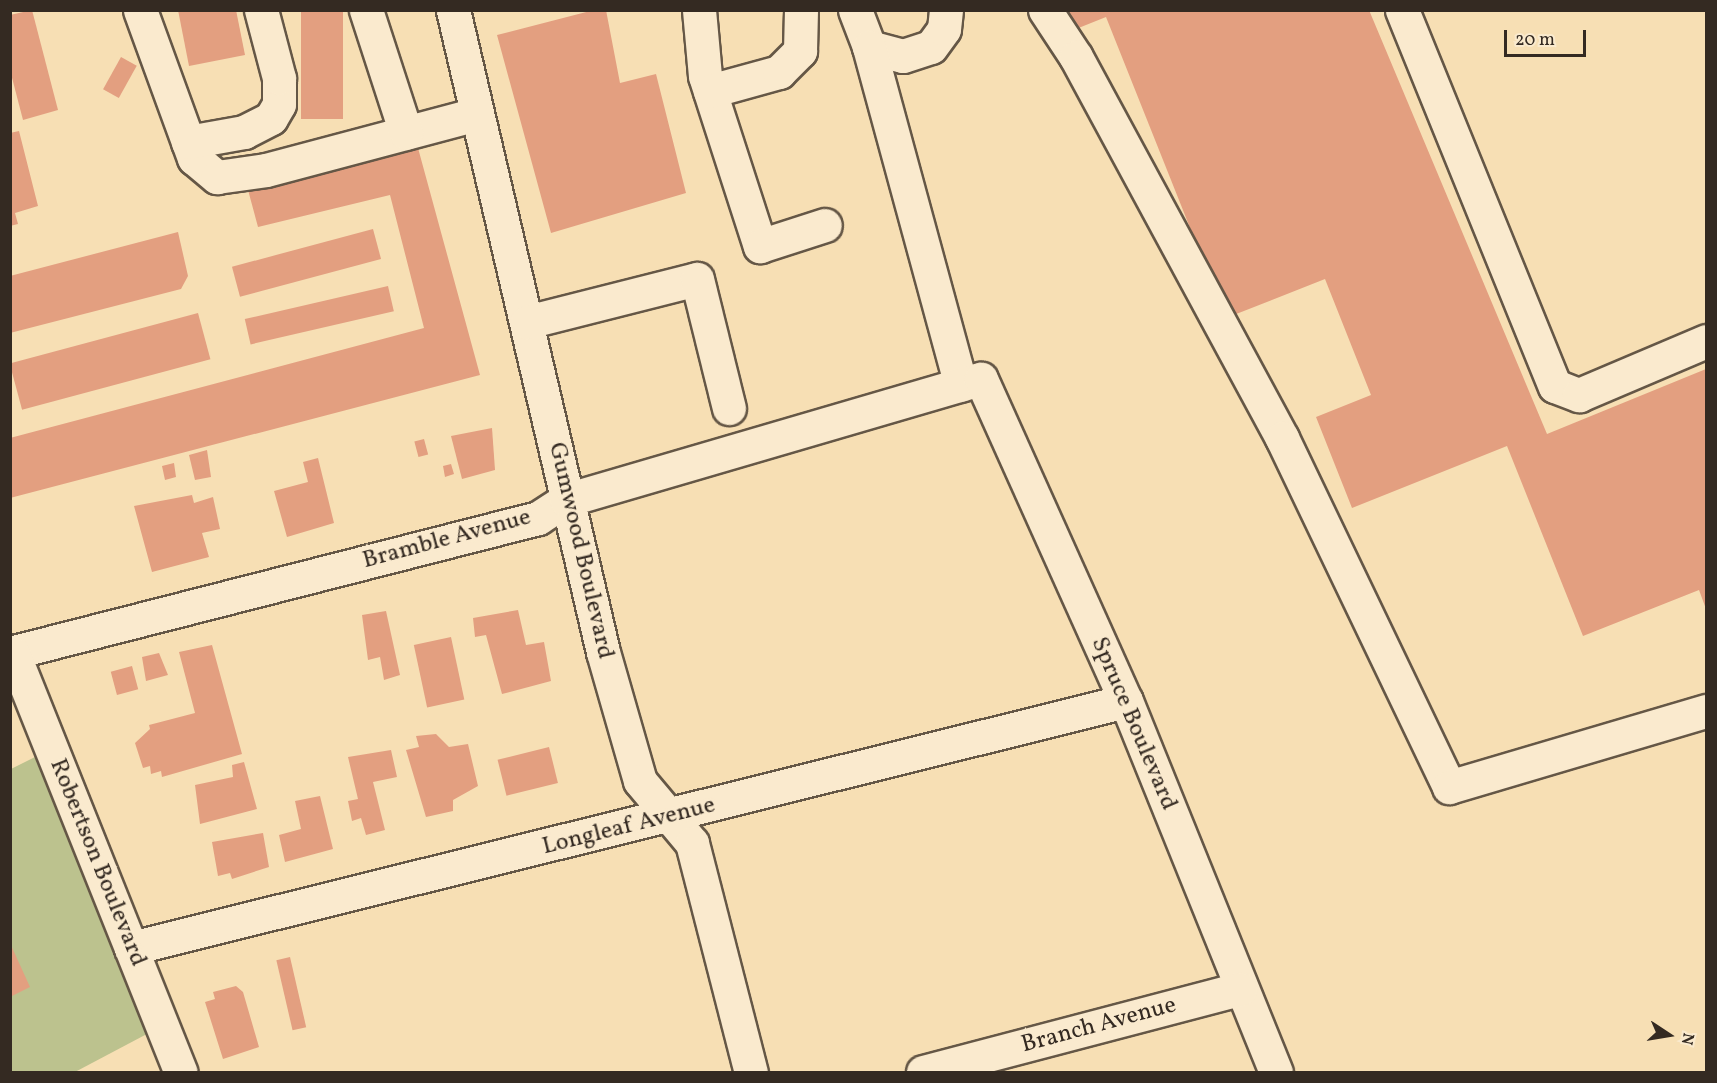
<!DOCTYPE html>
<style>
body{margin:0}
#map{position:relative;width:1717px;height:1083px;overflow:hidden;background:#f7dfb4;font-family:Vollkorn,serif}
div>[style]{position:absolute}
.green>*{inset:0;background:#bcc28e}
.building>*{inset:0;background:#e39f80;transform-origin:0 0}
.roads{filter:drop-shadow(2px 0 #655746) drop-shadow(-2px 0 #655746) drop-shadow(0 2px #655746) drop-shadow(0 -2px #655746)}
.minor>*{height:33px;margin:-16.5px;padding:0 16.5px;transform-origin:16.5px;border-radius:16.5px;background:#faeace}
span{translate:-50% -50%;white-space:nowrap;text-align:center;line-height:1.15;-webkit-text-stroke:6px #faeace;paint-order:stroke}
.street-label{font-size:24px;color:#342a22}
.frame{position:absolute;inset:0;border:12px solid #342a22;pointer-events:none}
.north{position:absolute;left:1639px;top:1005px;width:60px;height:60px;-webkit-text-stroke:4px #faeace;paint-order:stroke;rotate:102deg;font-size:16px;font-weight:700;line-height:24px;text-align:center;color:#342a22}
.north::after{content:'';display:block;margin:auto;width:21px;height:27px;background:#342a22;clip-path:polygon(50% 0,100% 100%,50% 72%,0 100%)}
.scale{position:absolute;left:1504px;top:30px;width:82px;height:27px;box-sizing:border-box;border:3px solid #342a22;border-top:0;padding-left:8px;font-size:18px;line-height:21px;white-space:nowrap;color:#342a22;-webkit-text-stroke:4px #faeace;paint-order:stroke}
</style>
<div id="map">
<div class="green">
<div style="clip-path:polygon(51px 749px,162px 1026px,75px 1072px,11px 1072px,11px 769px)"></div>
</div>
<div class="building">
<div style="clip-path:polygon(32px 10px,58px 110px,23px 120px,10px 70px,10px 15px)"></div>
<div style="clip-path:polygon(178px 10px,236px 10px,245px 55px,189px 66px)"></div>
<div style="left:301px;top:10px;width:42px;height:109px"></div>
<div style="clip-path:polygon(594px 10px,606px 10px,620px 83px,656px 74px,686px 193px,551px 233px,497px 35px)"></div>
<div style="clip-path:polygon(1051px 10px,1369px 10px,1547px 434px,1706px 369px,1706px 609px,1699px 590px,1583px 636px,1507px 446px,1352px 508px,1316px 417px,1371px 395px,1325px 279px,1226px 318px,1106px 17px,1061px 35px)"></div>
<div style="left:121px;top:57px;width:18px;height:37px;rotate:29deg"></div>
<div style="clip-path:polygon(19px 131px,38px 206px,15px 213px,18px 224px,10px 226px,10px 133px)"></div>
<div style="clip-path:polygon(418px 148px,480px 375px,10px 498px,10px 438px,424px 328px,390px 195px,258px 227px,248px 190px)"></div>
<div style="left:373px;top:229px;width:31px;height:146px;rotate:75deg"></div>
<div style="clip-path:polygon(178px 232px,188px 276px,181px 289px,10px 333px,10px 276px)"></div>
<div style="left:388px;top:286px;width:26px;height:147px;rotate:77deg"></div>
<div style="left:198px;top:313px;width:48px;height:195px;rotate:75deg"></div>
<div style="clip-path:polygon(492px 428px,495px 470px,462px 479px,451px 436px)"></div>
<div style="left:424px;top:439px;width:16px;height:10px;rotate:75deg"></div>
<div style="clip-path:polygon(207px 450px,211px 477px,195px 480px,189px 455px)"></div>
<div style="clip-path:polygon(318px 458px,334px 523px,287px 537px,274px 491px,308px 482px,303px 462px)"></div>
<div style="clip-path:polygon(174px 463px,176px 477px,165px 480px,162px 466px)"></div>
<div style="clip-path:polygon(451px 464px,454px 474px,445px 477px,443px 466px)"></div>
<div style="clip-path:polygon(192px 495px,194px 503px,213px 497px,220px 529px,202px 533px,209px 557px,152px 572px,134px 506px)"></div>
<div style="clip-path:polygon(518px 610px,526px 645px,544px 642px,551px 681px,502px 694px,486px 635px,475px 637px,473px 618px)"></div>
<div style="clip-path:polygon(386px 611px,400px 675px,384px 680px,380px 657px,368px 660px,362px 615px)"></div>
<div style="left:451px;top:637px;width:64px;height:38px;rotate:78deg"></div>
<div style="clip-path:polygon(212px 645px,242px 754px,162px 777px,161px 771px,151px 774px,150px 766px,143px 768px,135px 743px,150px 729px,149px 725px,195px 713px,179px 652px)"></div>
<div style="clip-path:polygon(159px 653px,168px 675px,146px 681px,142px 657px)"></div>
<div style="left:132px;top:666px;width:24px;height:22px;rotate:75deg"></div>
<div style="clip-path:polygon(436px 734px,449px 747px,468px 744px,478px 786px,453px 800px,453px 811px,426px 817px,406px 750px,419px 747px,416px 736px)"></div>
<div style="left:549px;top:747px;width:37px;height:53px;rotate:76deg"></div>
<div style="clip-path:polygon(391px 750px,397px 777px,373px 782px,385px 830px,366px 835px,361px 818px,352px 821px,348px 801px,358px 799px,348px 757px)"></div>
<div style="clip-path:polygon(244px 762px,257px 809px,200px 824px,195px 785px,233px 777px,232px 765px)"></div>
<div style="clip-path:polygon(320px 796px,333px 849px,285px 862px,279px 835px,301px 829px,295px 801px)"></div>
<div style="clip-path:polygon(263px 833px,269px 867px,232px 879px,230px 873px,218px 876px,212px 842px)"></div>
<div style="clip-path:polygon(10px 943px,30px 987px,10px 997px)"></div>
<div style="left:290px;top:957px;width:72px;height:14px;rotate:77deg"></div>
<div style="clip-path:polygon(236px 986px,243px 992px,259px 1047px,223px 1059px,205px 1002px,215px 999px,213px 992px)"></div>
</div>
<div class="roads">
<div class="minor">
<div style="left:140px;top:10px;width:158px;rotate:70deg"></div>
<div style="left:194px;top:158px;width:30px;rotate:40deg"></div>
<div style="left:217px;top:177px;width:49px;rotate:-8.1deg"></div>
<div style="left:266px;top:170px;width:218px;rotate:-14.9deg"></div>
<div style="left:366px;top:10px;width:129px;rotate:72deg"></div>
<div style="left:453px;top:10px;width:659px;rotate:76.85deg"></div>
<div style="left:603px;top:652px;width:134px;rotate:74deg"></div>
<div style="left:640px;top:781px;width:81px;rotate:50deg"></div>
<div style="left:692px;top:843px;width:236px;rotate:75.6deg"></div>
<div style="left:699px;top:10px;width:66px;rotate:84.8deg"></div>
<div style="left:705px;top:76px;width:179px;rotate:72.1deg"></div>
<div style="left:760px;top:246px;width:68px;rotate:-17.9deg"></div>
<div style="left:855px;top:10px;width:40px;rotate:69deg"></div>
<div style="left:869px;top:47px;width:35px;rotate:15deg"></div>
<div style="left:903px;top:56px;width:29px;rotate:-18deg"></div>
<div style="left:931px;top:47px;width:22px;rotate:-54deg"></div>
<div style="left:944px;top:29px;width:19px;rotate:-84deg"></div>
<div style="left:1045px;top:10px;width:56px;rotate:56.6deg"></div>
<div style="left:1076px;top:57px;width:433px;rotate:61.6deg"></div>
<div style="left:1282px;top:438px;width:387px;rotate:64.4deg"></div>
<div style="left:1449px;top:787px;width:268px;rotate:-16.5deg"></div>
<div style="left:1402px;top:10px;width:406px;rotate:67.9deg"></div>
<div style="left:1555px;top:386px;width:26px;rotate:21deg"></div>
<div style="left:1579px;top:395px;width:138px;rotate:-23deg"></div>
<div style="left:869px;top:47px;width:350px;rotate:74.8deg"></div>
<div style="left:710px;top:91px;width:72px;rotate:-15.4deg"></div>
<div style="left:779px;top:72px;width:30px;rotate:-45deg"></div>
<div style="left:800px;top:51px;width:41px;rotate:-88.6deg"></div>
<div style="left:188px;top:142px;width:57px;rotate:-10.1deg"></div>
<div style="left:244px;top:132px;width:30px;rotate:-27deg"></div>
<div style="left:271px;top:118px;width:16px;rotate:-60deg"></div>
<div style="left:279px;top:104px;width:26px;rotate:-90deg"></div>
<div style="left:279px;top:78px;width:70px;rotate:-104.8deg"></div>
<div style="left:527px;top:322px;width:175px;rotate:-14.2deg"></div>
<div style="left:697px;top:279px;width:133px;rotate:76.1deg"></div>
<div style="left:10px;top:653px;width:545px;rotate:-14.34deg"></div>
<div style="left:538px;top:518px;width:33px;rotate:-33deg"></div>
<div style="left:566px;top:500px;width:432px;rotate:-16.3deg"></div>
<div style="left:981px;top:379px;width:353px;rotate:65.8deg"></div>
<div style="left:1126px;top:701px;width:400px;rotate:68deg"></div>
<div style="left:13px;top:653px;width:451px;rotate:68.2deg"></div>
<div style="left:131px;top:948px;width:1025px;rotate:-13.94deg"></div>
<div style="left:923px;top:1072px;width:328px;rotate:-14.7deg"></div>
</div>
</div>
<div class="street-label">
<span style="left:447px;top:540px;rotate:-15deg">Bramble Avenue</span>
<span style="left:580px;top:551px;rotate:77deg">Gumwood Boulevard</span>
<span style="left:1133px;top:724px;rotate:67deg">Spruce Boulevard</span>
<span style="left:629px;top:827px;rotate:-14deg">Longleaf Avenue</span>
<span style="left:97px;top:863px;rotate:68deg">Robertson Boulevard</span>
<span style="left:1099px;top:1026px;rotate:-15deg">Branch Avenue</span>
</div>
<div class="frame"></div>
<div class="north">N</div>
<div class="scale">20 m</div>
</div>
